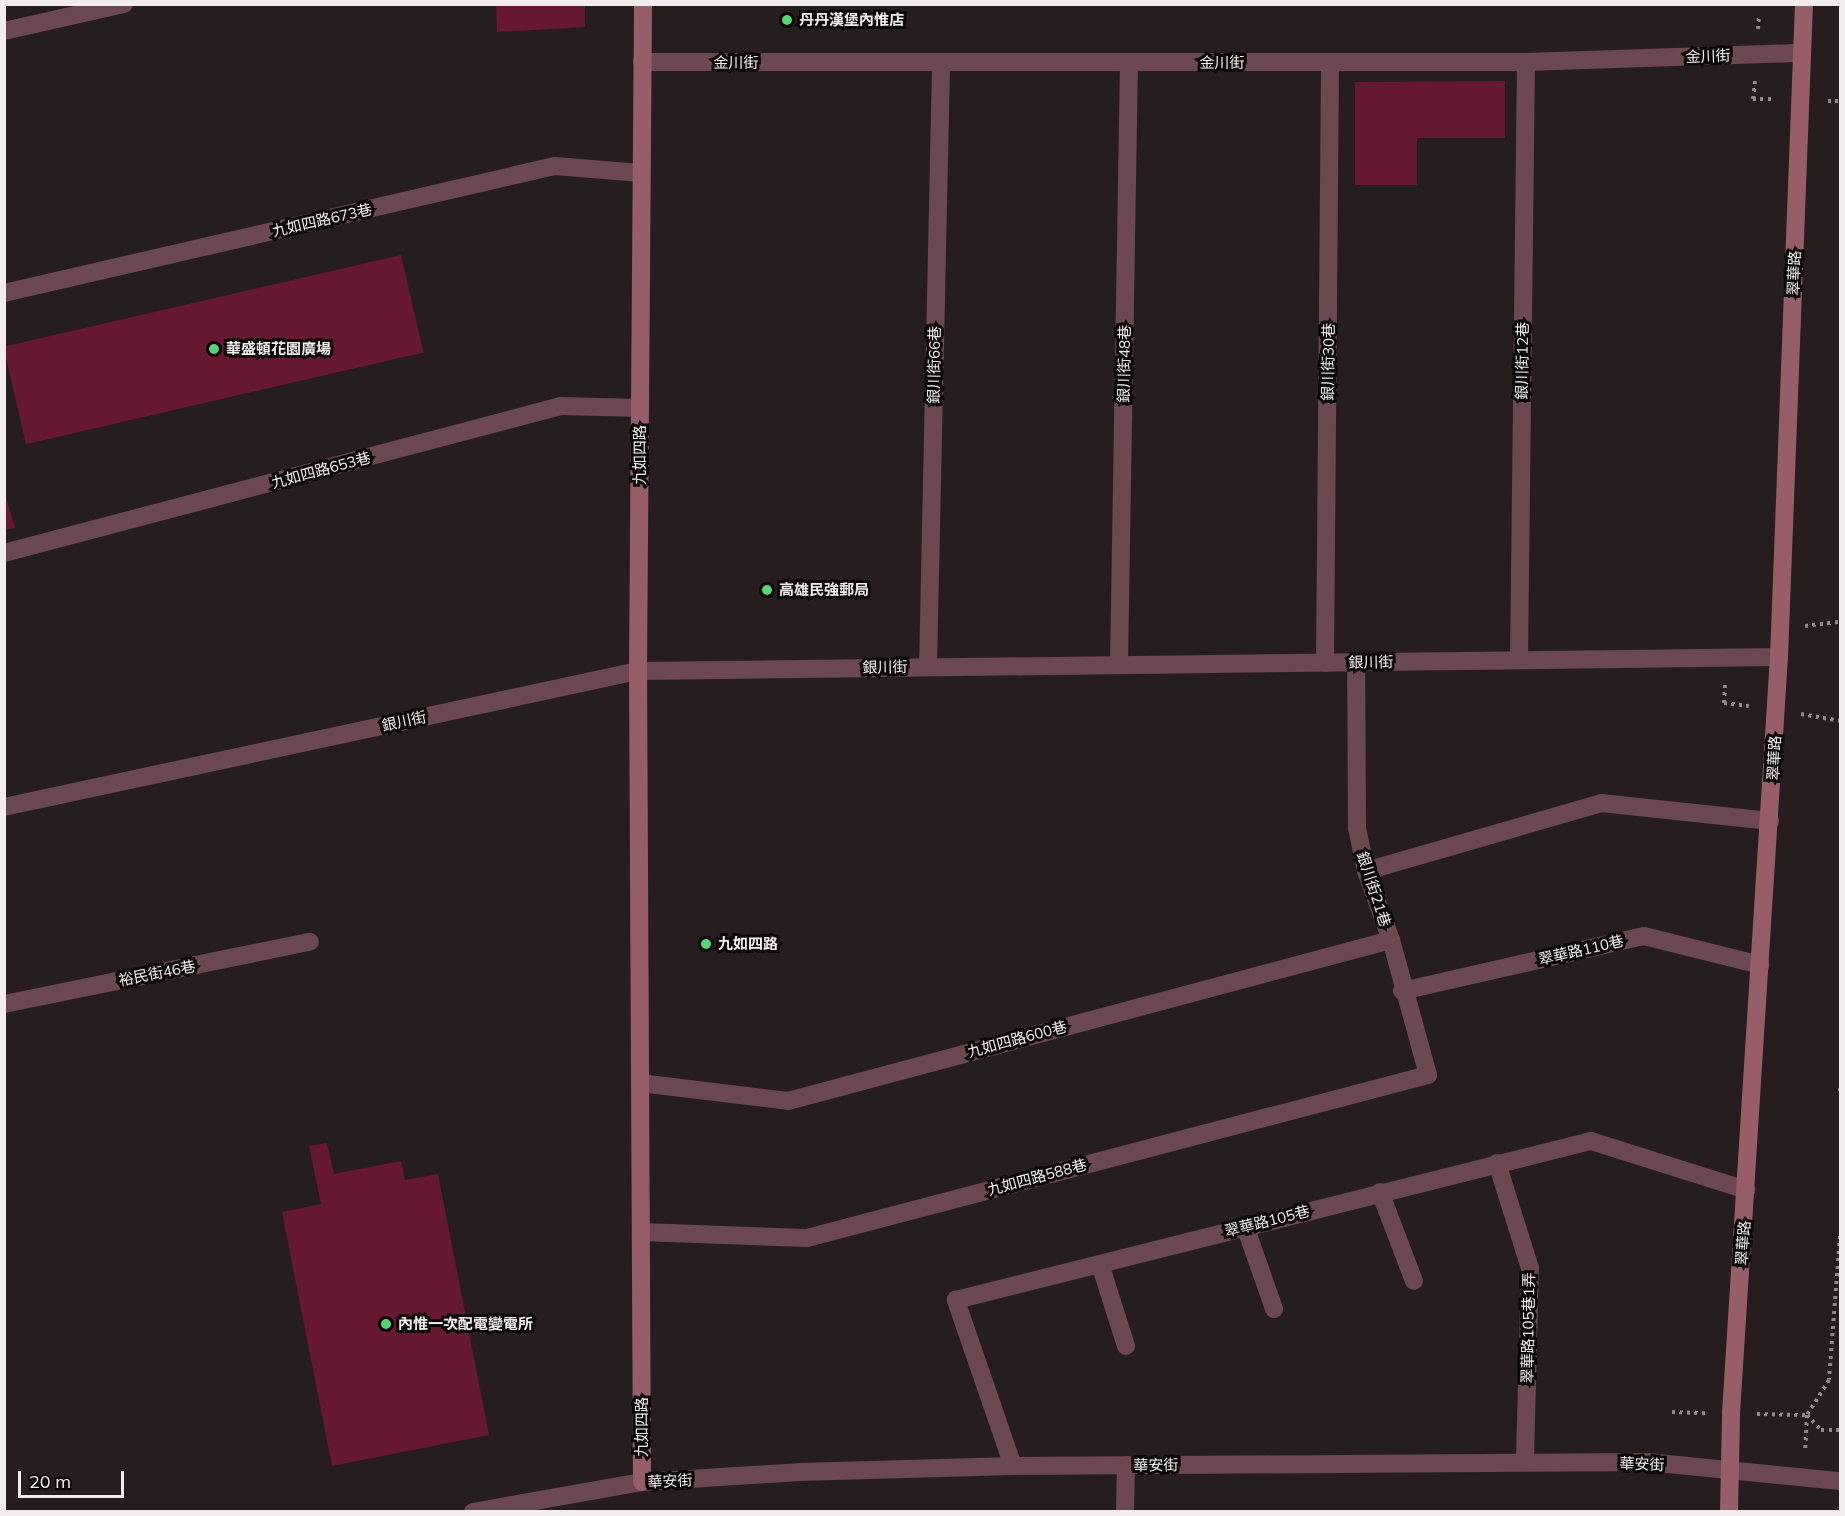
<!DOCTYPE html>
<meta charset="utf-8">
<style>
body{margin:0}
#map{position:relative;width:1845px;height:1516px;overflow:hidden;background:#261d1f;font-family:Mulish,"Noto Sans TC",sans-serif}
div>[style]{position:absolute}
.building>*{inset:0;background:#661931;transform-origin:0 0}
.path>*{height:4px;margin-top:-2px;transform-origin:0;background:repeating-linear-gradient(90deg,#90898a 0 3px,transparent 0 7.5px)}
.lane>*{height:18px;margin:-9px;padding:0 9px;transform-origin:9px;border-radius:9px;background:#6c4850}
.street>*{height:18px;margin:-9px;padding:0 9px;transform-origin:9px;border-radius:9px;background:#6c4850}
.secondary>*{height:18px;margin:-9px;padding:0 9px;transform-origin:9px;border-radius:9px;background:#975e6a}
.dots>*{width:16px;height:16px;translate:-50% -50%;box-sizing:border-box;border:3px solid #0c0809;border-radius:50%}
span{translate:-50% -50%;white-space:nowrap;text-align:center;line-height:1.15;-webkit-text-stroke:6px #0c0809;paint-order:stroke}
.poi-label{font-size:15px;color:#f2eced;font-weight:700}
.left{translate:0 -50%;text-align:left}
.street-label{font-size:15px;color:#f2eced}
.frame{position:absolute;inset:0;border:6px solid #f2eced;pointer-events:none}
.scale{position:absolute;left:18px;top:1471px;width:106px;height:27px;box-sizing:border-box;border:3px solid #f2eced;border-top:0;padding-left:8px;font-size:18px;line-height:21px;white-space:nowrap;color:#f2eced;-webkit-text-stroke:4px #0c0809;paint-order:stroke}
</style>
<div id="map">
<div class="building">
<div style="clip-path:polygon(496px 4px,585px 4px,585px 27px,497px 32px)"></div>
<div style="clip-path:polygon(1505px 81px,1505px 138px,1417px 138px,1417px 185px,1355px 185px,1355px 82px)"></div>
<div style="left:401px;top:255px;width:100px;height:408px;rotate:77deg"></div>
<div style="clip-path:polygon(4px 490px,15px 528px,4px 530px)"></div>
<div style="clip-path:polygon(327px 1143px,334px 1174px,401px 1161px,405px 1180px,438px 1174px,489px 1435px,332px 1466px,282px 1212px,321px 1204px,309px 1146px)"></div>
</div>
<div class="path">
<div style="left:1758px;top:29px;width:15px;rotate:-86deg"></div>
<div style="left:1755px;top:81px;width:18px;rotate:96deg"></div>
<div style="left:1753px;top:99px;width:20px"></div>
<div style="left:1828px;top:101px;width:12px"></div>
<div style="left:1805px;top:626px;width:35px;rotate:-7deg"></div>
<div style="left:1725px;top:685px;width:18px;rotate:93deg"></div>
<div style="left:1724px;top:703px;width:25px;rotate:7deg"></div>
<div style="left:1801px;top:714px;width:40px;rotate:10deg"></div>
<div style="left:1840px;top:1088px;width:4px;rotate:90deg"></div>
<div style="left:1840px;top:1236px;width:144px;rotate:94.4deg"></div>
<div style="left:1829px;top:1380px;width:41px;rotate:122.2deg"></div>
<div style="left:1807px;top:1415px;width:21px;rotate:47deg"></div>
<div style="left:1821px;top:1430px;width:19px"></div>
<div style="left:1672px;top:1412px;width:33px;rotate:2deg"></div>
<div style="left:1757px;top:1414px;width:50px;rotate:1.1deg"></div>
<div style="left:1807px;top:1415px;width:36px;rotate:93deg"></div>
</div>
<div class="lane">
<div style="left:4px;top:293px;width:565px;rotate:-12.98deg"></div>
<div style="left:555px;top:166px;width:86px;rotate:4.7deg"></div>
<div style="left:4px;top:553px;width:576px;rotate:-14.78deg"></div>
<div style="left:561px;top:406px;width:79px;rotate:1.5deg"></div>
<div style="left:1519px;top:660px;width:598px;rotate:-89.33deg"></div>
<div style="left:1325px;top:663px;width:601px;rotate:-89.52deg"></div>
<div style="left:1119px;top:664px;width:601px;rotate:-89.05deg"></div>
<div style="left:928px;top:667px;width:603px;rotate:-88.76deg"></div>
<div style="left:1366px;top:871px;width:245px;rotate:-16.1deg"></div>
<div style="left:1601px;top:803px;width:170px;rotate:6.1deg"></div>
<div style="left:1402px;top:991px;width:248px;rotate:-12.8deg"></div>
<div style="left:1644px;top:936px;width:120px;rotate:14deg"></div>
<div style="left:4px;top:1004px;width:312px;rotate:-11.5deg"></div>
<div style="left:640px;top:1083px;width:149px;rotate:6.9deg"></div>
<div style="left:788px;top:1101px;width:624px;rotate:-14.95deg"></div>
<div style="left:1497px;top:1163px;width:110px;rotate:72.6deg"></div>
<div style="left:1530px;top:1268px;width:194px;rotate:91.5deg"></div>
<div style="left:1380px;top:1192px;width:95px;rotate:69.1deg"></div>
<div style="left:1245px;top:1226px;width:88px;rotate:70.7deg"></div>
<div style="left:641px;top:1232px;width:166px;rotate:2.1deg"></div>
<div style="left:807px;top:1238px;width:642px;rotate:-14.71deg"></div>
<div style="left:1428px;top:1075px;width:140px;rotate:-105.3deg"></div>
<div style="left:1391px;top:940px;width:73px;rotate:-109.9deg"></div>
<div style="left:1366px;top:871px;width:44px;rotate:-101.8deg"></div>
<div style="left:1357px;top:828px;width:166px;rotate:-90.3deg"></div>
<div style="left:1100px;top:1264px;width:86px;rotate:72.4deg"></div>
<div style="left:1013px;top:1466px;width:176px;rotate:-109deg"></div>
<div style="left:956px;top:1300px;width:655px;rotate:-14.06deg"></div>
<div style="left:1591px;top:1141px;width:163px;rotate:17.5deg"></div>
<div style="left:1125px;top:1512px;width:47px;rotate:-88.8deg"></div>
</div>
<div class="street">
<div style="left:4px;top:31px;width:123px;rotate:-12.7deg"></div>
<div style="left:642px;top:62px;width:884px"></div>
<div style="left:1526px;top:62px;width:276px;rotate:-1.9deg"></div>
<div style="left:4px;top:807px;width:648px;rotate:-12.11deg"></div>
<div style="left:638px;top:671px;width:1141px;rotate:-0.7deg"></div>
<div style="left:473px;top:1512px;width:172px;rotate:-10.1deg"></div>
<div style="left:642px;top:1482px;width:157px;rotate:-3.6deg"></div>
<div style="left:799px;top:1472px;width:214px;rotate:-1.6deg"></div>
<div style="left:1013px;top:1466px;width:635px;rotate:-0.36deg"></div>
<div style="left:1648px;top:1462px;width:193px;rotate:5.7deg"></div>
</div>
<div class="secondary">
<div style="left:642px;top:1482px;width:811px;rotate:-90.28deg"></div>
<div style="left:638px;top:671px;width:667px;rotate:-89.57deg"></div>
<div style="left:1729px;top:1512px;width:99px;rotate:-88.8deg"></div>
<div style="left:1731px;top:1413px;width:758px;rotate:-86.37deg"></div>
<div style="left:1779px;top:657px;width:653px;rotate:-87.81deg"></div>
</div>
<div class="dots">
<div style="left:787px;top:20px;background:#57d570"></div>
<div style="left:214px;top:349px;background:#57d570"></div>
<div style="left:767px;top:590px;background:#57d570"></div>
<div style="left:706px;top:944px;background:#57d570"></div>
<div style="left:386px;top:1324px;background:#57d570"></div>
</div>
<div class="poi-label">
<span class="left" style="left:799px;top:20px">丹丹漢堡內惟店</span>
<span class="left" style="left:226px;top:349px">華盛頓花園廣場</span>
<span class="left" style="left:779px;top:590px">高雄民強郵局</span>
<span class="left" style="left:718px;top:944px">九如四路</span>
<span class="left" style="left:398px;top:1324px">內惟一次配電變電所</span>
</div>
<div class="street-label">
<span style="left:1708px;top:56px;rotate:-2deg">金川街</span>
<span style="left:736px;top:63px">金川街</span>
<span style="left:1222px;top:63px">金川街</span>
<span style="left:322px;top:220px;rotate:-13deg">九如四路673巷</span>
<span style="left:1794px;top:273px;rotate:-88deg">翠華路</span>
<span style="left:1522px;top:361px;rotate:-89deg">銀川街12巷</span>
<span style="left:1328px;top:362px;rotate:-89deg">銀川街30巷</span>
<span style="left:1124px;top:364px;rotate:-89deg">銀川街48巷</span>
<span style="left:934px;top:365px;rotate:-89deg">銀川街66巷</span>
<span style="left:640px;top:455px;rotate:-90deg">九如四路</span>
<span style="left:321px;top:470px;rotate:-15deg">九如四路653巷</span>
<span style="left:1371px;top:662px;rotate:-1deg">銀川街</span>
<span style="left:885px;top:667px;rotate:-1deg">銀川街</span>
<span style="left:404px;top:721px;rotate:-12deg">銀川街</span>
<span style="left:1774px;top:758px;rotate:-87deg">翠華路</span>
<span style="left:1374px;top:889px;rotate:72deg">銀川街21巷</span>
<span style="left:1581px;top:950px;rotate:-13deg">翠華路110巷</span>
<span style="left:157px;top:973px;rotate:-11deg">裕民街46巷</span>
<span style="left:1017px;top:1039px;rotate:-15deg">九如四路600巷</span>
<span style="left:1037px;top:1177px;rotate:-15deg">九如四路588巷</span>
<span style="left:1267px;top:1221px;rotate:-14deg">翠華路105巷</span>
<span style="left:1743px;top:1243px;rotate:-86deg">翠華路</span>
<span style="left:1528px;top:1328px;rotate:-89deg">翠華路105巷1弄</span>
<span style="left:642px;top:1427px;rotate:-90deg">九如四路</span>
<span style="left:1642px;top:1464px;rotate:2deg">華安街</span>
<span style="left:1156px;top:1465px;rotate:-1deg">華安街</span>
<span style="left:670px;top:1481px;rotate:-3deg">華安街</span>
</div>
<div class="frame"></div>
<div class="scale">20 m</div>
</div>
